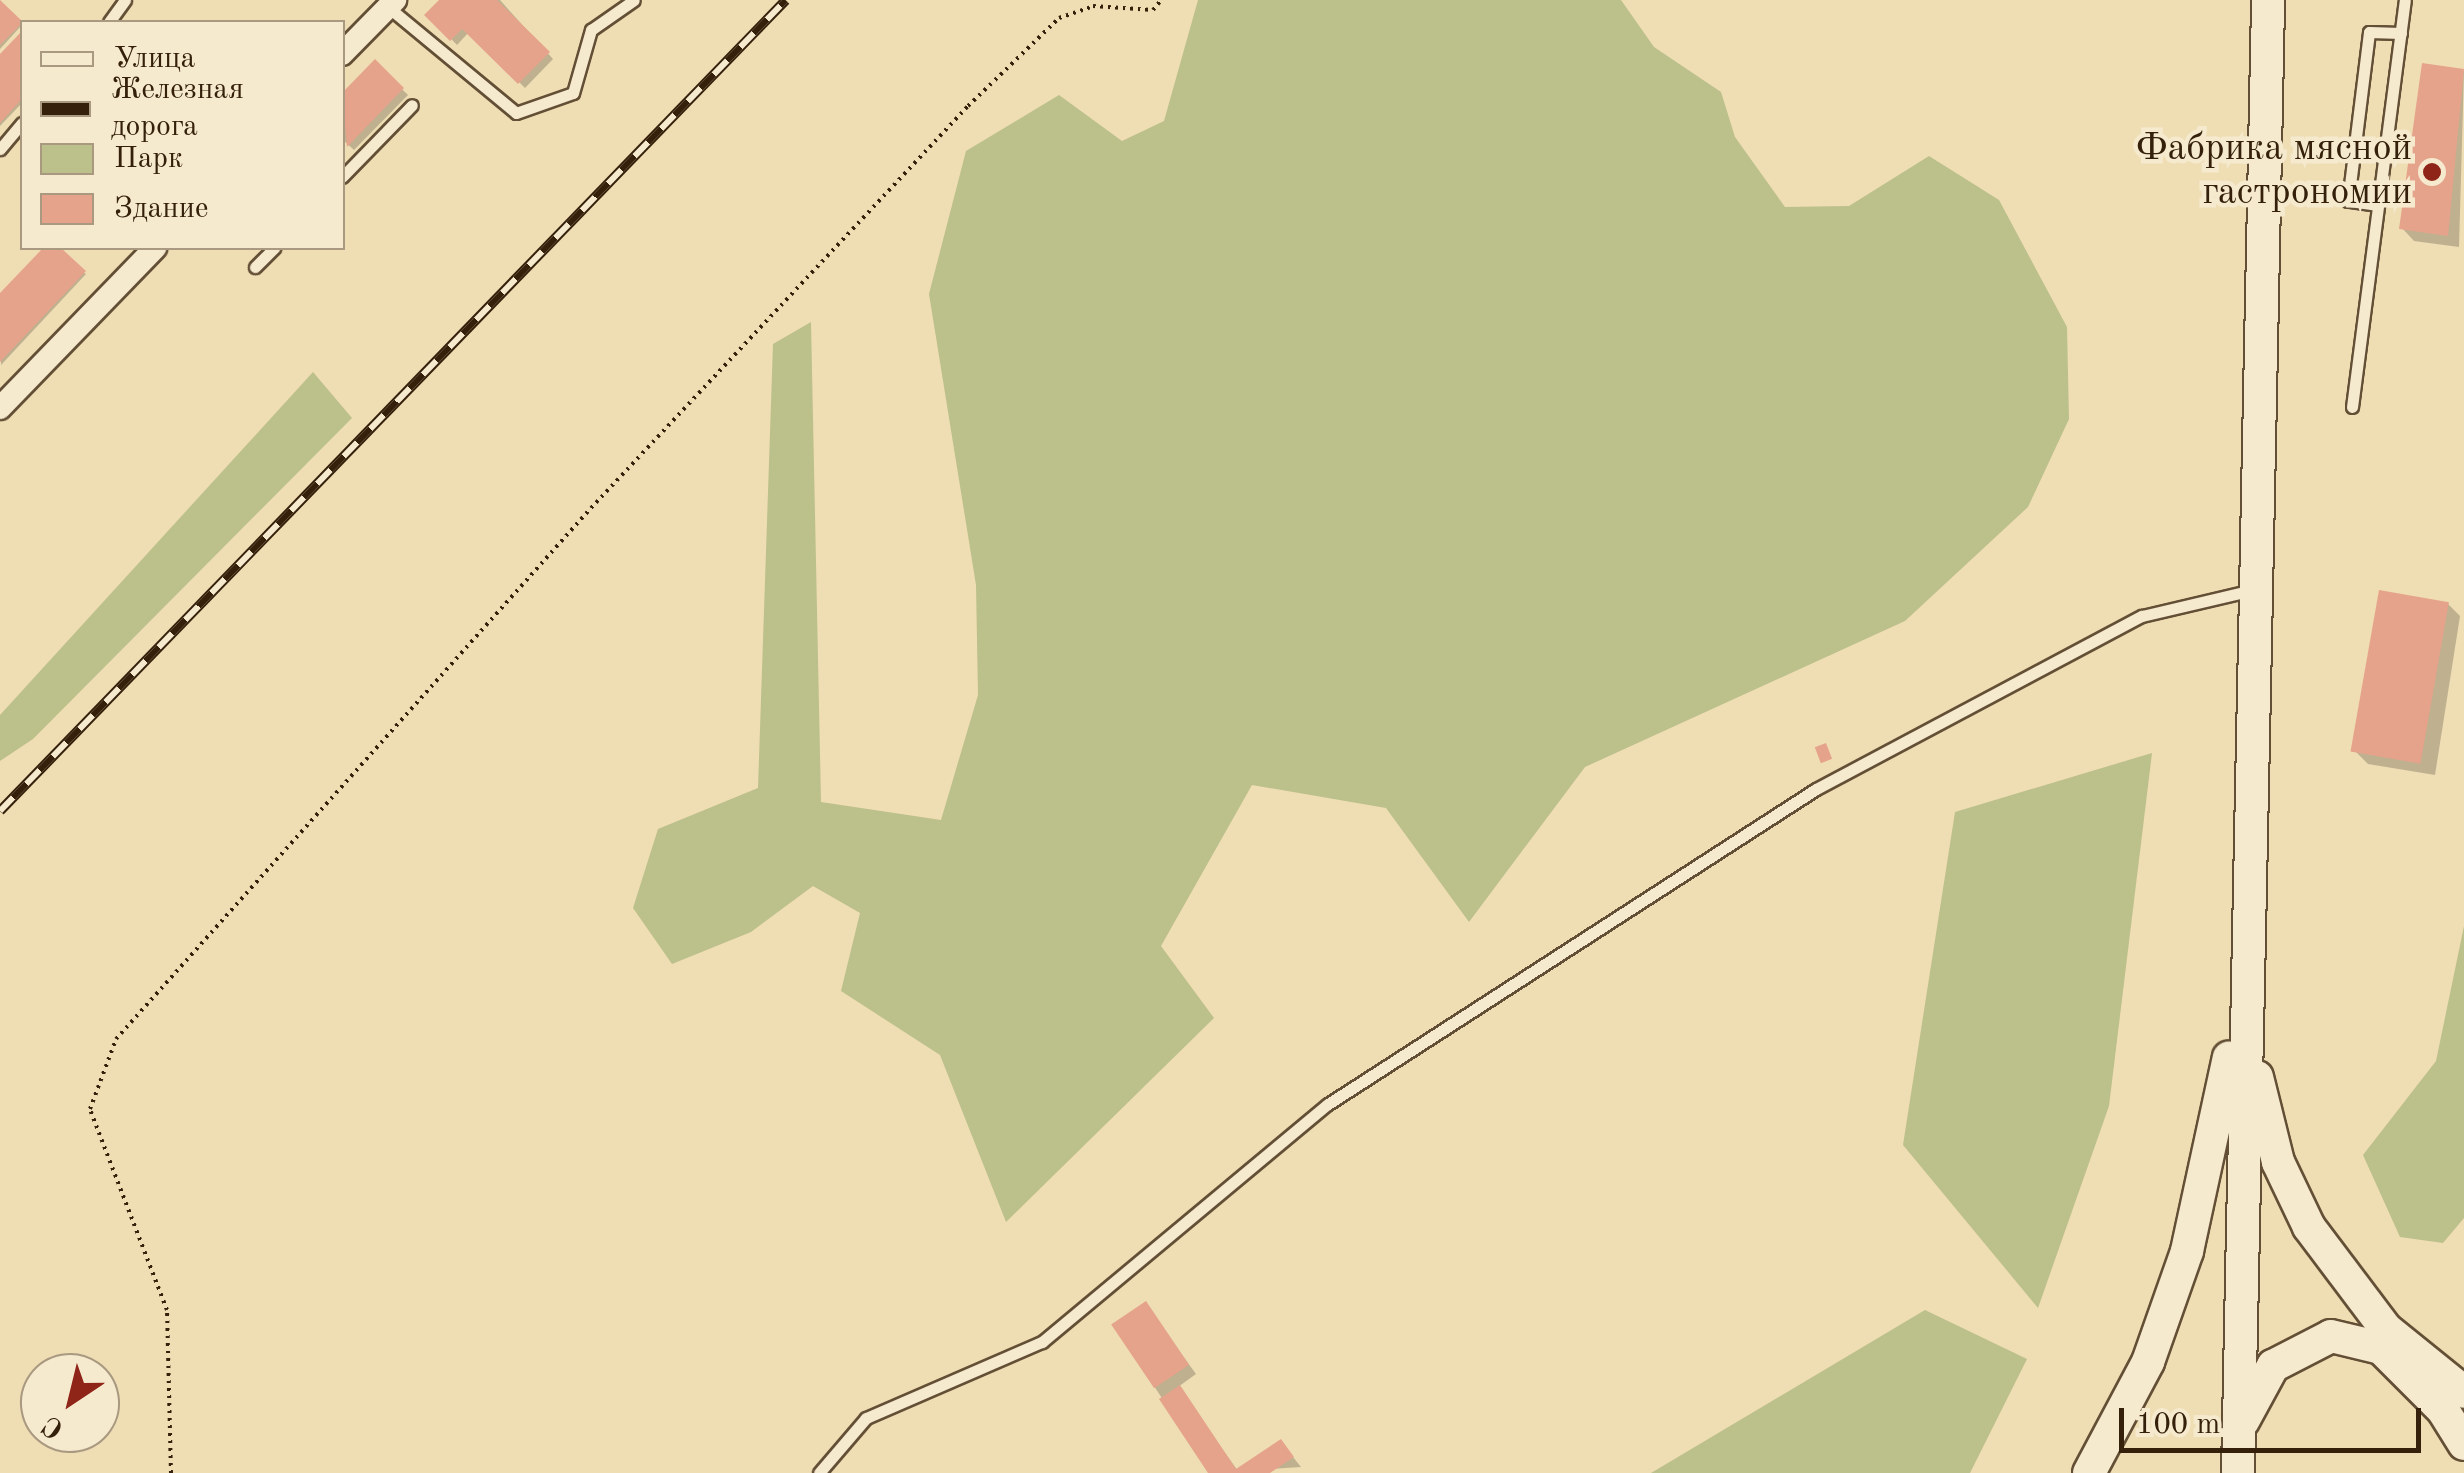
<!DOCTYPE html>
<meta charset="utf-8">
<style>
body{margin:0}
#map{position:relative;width:2464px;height:1473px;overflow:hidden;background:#efddb3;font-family:"Old Standard TT",serif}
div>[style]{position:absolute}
.green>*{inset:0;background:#bcc08a}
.shadow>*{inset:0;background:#0003}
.building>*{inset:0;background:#e5a38b;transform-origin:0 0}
.path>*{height:4px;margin-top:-2px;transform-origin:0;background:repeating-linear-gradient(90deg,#34200b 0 2.5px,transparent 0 7.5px)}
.roads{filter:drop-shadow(2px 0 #634f35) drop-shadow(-2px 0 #634f35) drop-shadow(0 2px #634f35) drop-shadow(0 -2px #634f35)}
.service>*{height:11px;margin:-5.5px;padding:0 5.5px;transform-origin:5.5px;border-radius:5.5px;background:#f5e9ce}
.minor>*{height:22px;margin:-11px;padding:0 11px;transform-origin:11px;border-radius:11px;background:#f5e9ce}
.secondary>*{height:32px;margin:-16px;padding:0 16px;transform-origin:16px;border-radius:16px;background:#f5e9ce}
.rail>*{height:10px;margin-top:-5px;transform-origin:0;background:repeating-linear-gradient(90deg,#f5e9ce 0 19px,#34200b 0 38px);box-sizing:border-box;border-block:2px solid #34200b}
.dots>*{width:28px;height:28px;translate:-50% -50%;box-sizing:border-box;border:5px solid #f5e9ce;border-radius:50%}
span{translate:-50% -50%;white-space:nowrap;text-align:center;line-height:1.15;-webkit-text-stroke:9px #f5e9ce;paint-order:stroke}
.poi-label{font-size:38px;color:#34200b}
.right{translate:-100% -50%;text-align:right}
.legend{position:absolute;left:20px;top:20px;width:325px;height:230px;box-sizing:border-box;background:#f5e9ce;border:2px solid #a89980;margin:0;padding:12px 18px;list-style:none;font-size:30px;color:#34200b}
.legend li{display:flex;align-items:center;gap:20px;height:50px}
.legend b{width:50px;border:2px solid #a89980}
.north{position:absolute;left:20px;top:1353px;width:100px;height:100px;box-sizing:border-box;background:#f5e9ce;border:2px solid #a89980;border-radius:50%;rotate:215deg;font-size:28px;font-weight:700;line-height:40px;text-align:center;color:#34200b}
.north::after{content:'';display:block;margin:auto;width:35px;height:45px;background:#8f2418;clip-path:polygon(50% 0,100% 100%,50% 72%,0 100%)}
.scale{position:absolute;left:2119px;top:1408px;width:302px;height:45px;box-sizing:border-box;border:5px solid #34200b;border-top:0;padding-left:12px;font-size:30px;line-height:35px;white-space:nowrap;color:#34200b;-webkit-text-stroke:8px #f5e9ce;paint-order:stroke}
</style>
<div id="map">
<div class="green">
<div style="clip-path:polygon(1198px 0,1621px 0,1654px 47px,1721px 92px,1735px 137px,1785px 207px,1849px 206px,1929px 156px,1999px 200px,2067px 327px,2069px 419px,2028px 507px,1905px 621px,1585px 767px,1469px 922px,1386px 808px,1252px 785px,1161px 946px,1214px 1018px,1006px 1222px,940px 1055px,841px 991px,860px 913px,813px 886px,751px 932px,672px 964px,633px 908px,658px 829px,758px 788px,773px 344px,811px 322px,821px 802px,941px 820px,978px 695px,976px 585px,929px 294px,966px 151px,1059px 95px,1122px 141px,1164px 121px)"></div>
<div style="clip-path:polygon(313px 372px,352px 418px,33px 739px,0 761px,0 715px)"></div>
<div style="clip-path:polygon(2152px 753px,2109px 1106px,2038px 1308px,1903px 1145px,1955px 812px)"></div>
<div style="clip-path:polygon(2464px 926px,2464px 1218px,2443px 1243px,2400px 1237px,2363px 1155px,2436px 1061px)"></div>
<div style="clip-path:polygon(1925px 1310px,2027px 1359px,1970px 1473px,1651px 1473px)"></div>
</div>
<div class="shadow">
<div style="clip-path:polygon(443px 0,500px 0,553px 59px,525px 88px,469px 32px,457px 45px,428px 15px)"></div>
<div style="clip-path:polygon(0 3px,22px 25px,0 49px)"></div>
<div style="clip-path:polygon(22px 34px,22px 103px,0 126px,0 58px)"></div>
<div style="clip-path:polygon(375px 63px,408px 95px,354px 150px,342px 139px,342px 97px)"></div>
<div style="clip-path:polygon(2424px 66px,2464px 71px,2459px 247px,2414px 241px,2402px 228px)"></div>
<div style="clip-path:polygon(46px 248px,86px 274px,1px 365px,0 297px)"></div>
<div style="clip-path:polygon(2448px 604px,2460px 616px,2435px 775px,2368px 764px,2355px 751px)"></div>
<div style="clip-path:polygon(1145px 1304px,1196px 1374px,1178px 1387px,1238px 1471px,1281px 1442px,1301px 1467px,1211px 1473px,1114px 1325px)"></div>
</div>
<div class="building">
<div style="clip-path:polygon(0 0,23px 22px,0 45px)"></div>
<div style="clip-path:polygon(439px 0,497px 0,550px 52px,518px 84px,462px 29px,450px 41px,424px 15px)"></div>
<div style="clip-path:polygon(22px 31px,22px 99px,0 123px,0 54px)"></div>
<div style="clip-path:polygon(375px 59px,404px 88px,347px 147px,342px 93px)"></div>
<div style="clip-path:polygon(2422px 63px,2464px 69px,2448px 236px,2399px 229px)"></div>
<div style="clip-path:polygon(43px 248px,61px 248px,86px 271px,0 362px,0 293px)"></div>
<div style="left:2379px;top:590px;width:71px;height:164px;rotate:10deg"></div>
<div style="left:1826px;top:743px;width:17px;height:12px;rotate:69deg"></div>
<div style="left:1146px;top:1301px;width:77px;height:42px;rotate:56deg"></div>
<div style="clip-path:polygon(1180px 1385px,1236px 1469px,1281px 1439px,1294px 1457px,1270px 1473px,1208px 1473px,1159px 1399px)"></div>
</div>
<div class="path">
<div style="left:171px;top:1473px;width:163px;rotate:-91.4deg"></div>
<div style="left:167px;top:1310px;width:215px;rotate:-111deg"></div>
<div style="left:90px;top:1109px;width:75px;rotate:-69.6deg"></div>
<div style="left:116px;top:1039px;width:712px;rotate:-48.19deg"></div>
<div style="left:591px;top:508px;width:551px;rotate:-46.84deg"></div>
<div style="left:968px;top:106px;width:127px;rotate:-44deg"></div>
<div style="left:1059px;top:18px;width:36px;rotate:-19deg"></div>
<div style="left:1093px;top:6px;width:60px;rotate:3.8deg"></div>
<div style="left:1153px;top:10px;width:13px;rotate:-51deg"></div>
</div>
<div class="roads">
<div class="service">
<div style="left:388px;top:7px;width:166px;rotate:39.6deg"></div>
<div style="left:516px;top:113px;width:60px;rotate:-19.3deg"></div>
<div style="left:573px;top:93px;width:66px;rotate:-74.1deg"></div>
<div style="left:591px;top:30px;width:52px;rotate:-34.9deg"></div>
<div style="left:109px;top:22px;width:27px;rotate:-54deg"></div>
<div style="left:0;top:149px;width:34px;rotate:-50deg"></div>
<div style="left:342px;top:177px;width:100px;rotate:-45.8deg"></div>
<div style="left:2378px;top:205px;width:30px;rotate:-172deg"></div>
<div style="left:2348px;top:201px;width:170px;rotate:-82.9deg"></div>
<div style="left:2369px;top:32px;width:32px;rotate:2deg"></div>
<div style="left:255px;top:267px;width:27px;rotate:-45deg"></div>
<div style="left:2352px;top:407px;width:410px;rotate:-82.6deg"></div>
<div style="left:819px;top:1473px;width:72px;rotate:-49.5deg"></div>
<div style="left:866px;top:1418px;width:192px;rotate:-23.4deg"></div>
<div style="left:1042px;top:1342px;width:372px;rotate:-39.8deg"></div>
<div style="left:1328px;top:1104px;width:581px;rotate:-32.84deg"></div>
<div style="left:1816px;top:789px;width:369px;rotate:-28deg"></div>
<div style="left:2142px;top:616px;width:114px;rotate:-13.2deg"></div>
</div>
<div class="minor">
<div style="left:342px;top:54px;width:76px;rotate:-45.5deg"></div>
<div style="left:0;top:408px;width:223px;rotate:-45.9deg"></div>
</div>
<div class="secondary">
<div style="left:2257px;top:1077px;width:88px;rotate:76.1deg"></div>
<div style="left:2278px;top:1162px;width:72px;rotate:64.5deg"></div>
<div style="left:2309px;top:1227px;width:128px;rotate:53deg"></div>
<div style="left:2386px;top:1329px;width:100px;rotate:38.9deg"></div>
<div style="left:2243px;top:1421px;width:63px;rotate:-61.4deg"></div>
<div style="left:2273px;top:1366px;width:65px;rotate:-27.3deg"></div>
<div style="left:2331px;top:1336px;width:51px;rotate:13.5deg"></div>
<div style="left:2381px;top:1348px;width:88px;rotate:45deg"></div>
<div style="left:2443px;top:1410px;width:40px;rotate:58deg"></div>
<div style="left:2089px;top:1473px;width:126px;rotate:-62deg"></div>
<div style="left:2148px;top:1362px;width:118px;rotate:-70.6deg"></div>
<div style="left:2187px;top:1251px;width:198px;rotate:-77.8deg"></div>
<div style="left:2238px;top:1473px;width:1473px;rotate:-88.83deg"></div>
</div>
</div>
<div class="rail">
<div style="left:0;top:811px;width:1129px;rotate:-45.9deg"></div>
</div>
<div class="dots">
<div style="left:2432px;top:172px;background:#8f2418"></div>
</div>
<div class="poi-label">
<span class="right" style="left:2412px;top:172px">Фабрика мясной<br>гастрономии</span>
</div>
<ul class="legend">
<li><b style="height:12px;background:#f5e9ce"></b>Улица</li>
<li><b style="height:12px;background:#34200b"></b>Железная дорога</li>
<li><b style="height:28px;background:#bcc08a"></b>Парк</li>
<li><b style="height:28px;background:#e5a38b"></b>Здание</li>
</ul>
<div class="north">С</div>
<div class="scale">100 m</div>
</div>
